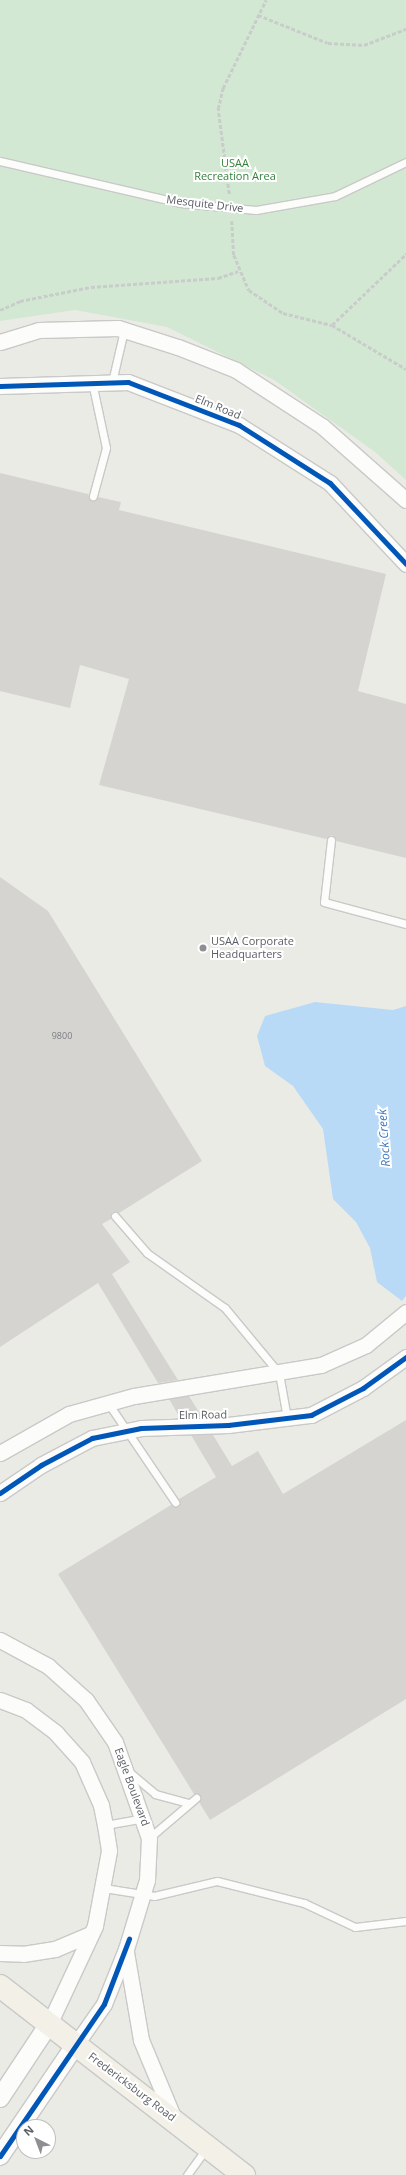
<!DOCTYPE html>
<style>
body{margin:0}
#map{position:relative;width:406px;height:2175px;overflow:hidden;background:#ebebe6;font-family:"Open Sans",sans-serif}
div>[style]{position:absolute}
.green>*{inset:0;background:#d3e8d2}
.water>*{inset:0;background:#b9daf7}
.building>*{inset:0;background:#d5d4d1}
.path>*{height:2.5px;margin-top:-1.25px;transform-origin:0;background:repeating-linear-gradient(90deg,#c8ccca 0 4px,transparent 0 6px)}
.roads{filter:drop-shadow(1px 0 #c8c9c8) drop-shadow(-1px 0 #c8c9c8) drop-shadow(0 1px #c8c9c8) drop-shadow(0 -1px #c8c9c8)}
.service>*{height:7px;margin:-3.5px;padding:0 3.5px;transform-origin:3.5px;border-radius:3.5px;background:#fcfcfb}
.minor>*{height:15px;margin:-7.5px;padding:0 7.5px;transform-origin:7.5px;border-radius:7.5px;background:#fcfcfb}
.tertiary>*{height:18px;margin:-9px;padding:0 9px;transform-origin:9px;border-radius:9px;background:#fcfcfb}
.primary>*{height:22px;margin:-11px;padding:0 11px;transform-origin:11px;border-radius:11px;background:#f3f1e7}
.cycleway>*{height:5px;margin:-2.5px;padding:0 2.5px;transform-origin:2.5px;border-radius:2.5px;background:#0057b8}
.dots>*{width:11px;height:11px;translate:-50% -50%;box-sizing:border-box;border:2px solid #fff;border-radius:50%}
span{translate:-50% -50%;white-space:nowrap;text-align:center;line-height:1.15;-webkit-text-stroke:4px #fff;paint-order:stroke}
.number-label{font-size:9px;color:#7a7d80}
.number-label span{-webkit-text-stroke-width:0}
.park-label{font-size:11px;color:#34823c}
.street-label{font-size:11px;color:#5b5f64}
.poi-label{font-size:11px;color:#5b5f64}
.left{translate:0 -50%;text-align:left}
.water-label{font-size:12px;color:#4277b9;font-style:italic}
.north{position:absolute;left:16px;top:2119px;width:40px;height:40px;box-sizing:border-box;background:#fff;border:1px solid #bdbfc1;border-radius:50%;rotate:318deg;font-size:11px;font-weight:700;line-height:16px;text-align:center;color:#5b5f64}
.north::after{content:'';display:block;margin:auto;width:14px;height:18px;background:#8d9092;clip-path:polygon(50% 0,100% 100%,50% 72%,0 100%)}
</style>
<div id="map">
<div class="green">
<div style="clip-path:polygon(0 0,406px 0,406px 480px,375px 452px,274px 380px,167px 327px,75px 310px,0 321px)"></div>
</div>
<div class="water">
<div style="clip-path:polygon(315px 1002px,393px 1010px,406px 1006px,406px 1296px,402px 1301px,377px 1282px,370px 1248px,356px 1222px,333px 1199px,323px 1129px,293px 1086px,265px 1066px,257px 1036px,265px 1016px)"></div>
</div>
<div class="building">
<div style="clip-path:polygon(0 473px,88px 494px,92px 501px,98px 497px,121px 502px,119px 510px,386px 574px,358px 691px,406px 704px,406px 858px,336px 841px,332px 835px,326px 839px,99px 785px,129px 679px,80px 665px,70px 708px,0 691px)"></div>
<div style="clip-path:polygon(0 877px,48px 911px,202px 1161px,119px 1213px,112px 1212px,111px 1219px,102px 1224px,130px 1262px,112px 1274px,178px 1380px,158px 1383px,98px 1283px,0 1347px)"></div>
<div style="clip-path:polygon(189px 1396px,202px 1417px,180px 1418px,169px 1399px)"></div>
<div style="clip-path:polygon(406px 1420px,406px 1699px,210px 1820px,199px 1802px,200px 1795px,194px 1794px,58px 1574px,171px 1505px,177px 1506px,179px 1499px,216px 1477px,191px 1435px,213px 1435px,232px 1466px,258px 1451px,283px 1494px)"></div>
</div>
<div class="path">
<div style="left:258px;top:15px;width:75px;rotate:21.8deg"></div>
<div style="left:328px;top:43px;width:36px;rotate:3deg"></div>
<div style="left:364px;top:45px;width:45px;rotate:-20.9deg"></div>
<div style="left:229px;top:194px;width:86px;rotate:-97.4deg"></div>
<div style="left:218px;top:109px;width:22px;rotate:-77deg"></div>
<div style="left:223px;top:88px;width:98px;rotate:-64deg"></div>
<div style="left:232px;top:221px;width:34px;rotate:87deg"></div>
<div style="left:234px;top:255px;width:38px;rotate:67deg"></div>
<div style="left:249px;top:290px;width:41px;rotate:34.1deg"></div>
<div style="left:283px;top:313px;width:50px;rotate:13.8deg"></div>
<div style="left:332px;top:325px;width:86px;rotate:30.7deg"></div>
<div style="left:0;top:310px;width:22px;rotate:-24deg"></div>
<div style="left:20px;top:301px;width:72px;rotate:-11.2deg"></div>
<div style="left:91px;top:287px;width:127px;rotate:-4.1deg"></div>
<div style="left:218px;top:278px;width:21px;rotate:-19deg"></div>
<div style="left:332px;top:325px;width:103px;rotate:-43.8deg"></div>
</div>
<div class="roads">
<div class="service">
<div style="left:0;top:161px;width:185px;rotate:13.1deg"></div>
<div style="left:180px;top:203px;width:76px;rotate:5.3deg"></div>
<div style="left:256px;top:210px;width:80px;rotate:-10deg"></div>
<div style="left:335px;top:196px;width:79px;rotate:-25.6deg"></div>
<div style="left:92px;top:382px;width:67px;rotate:78deg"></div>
<div style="left:106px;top:448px;width:50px;rotate:105.2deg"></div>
<div style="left:112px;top:382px;width:53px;rotate:-77deg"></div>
<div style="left:331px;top:840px;width:62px;rotate:96.4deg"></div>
<div style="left:324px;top:902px;width:85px;rotate:15deg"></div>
<div style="left:115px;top:1216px;width:49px;rotate:49.1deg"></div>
<div style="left:147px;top:1253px;width:95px;rotate:35.2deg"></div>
<div style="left:225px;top:1308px;width:85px;rotate:50.3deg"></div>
<div style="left:279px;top:1373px;width:46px;rotate:79.9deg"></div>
<div style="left:108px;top:1403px;width:120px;rotate:55.9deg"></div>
<div style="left:128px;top:1771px;width:35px;rotate:40deg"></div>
<div style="left:155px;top:1794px;width:34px;rotate:15deg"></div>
<div style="left:105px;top:1825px;width:39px;rotate:-10deg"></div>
<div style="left:149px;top:1838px;width:62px;rotate:-40.4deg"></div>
<div style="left:104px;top:1888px;width:51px;rotate:9.1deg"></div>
<div style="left:154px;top:1896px;width:65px;rotate:-13.4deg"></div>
<div style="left:217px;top:1881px;width:90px;rotate:14.2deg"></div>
<div style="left:304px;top:1903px;width:56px;rotate:25.2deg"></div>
<div style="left:355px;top:1927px;width:51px;rotate:-6.7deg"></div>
<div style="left:187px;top:2175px;width:32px;rotate:-54deg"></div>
</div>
<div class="minor">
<div style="left:0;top:342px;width:41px;rotate:-17.1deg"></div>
<div style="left:39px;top:330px;width:79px;rotate:-1.5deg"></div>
<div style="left:118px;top:328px;width:63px;rotate:17.6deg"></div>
<div style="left:178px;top:347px;width:62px;rotate:21.6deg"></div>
<div style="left:236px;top:370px;width:103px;rotate:33.1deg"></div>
<div style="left:322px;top:426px;width:112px;rotate:41.4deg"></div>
<div style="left:0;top:386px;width:128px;rotate:-1.8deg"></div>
<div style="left:128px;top:382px;width:119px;rotate:21.2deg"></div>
<div style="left:239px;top:425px;width:108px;rotate:32.5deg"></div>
<div style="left:330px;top:483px;width:111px;rotate:46.8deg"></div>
<div style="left:0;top:1453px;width:79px;rotate:-29.5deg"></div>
<div style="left:69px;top:1414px;width:67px;rotate:-15.5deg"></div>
<div style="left:134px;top:1396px;width:190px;rotate:-9.4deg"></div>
<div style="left:321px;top:1365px;width:49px;rotate:-24deg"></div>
<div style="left:366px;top:1345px;width:52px;rotate:-39.5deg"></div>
<div style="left:0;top:1493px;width:50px;rotate:-34.3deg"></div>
<div style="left:41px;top:1465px;width:58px;rotate:-27.9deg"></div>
<div style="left:92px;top:1438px;width:50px;rotate:-11.5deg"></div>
<div style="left:141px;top:1428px;width:87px;rotate:-2deg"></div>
<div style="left:228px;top:1425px;width:84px;rotate:-6.9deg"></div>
<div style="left:311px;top:1415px;width:59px;rotate:-27.4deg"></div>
<div style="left:363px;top:1388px;width:53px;rotate:-35.8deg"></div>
<div style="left:0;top:1640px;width:55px;rotate:28.4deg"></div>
<div style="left:48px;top:1666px;width:51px;rotate:41.8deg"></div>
<div style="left:86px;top:1700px;width:51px;rotate:55.4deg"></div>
<div style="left:115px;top:1742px;width:102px;rotate:70.5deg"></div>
<div style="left:149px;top:1838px;width:42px;rotate:92.7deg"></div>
<div style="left:147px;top:1880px;width:72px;rotate:106.9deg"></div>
<div style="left:126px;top:1949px;width:59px;rotate:111.8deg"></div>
<div style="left:104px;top:2004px;width:49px;rotate:125deg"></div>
<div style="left:0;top:1700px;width:28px;rotate:21deg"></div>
<div style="left:26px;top:1710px;width:38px;rotate:37deg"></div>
<div style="left:56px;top:1733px;width:39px;rotate:48deg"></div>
<div style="left:82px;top:1762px;width:47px;rotate:66.2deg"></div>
<div style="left:101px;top:1805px;width:20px;rotate:79deg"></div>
<div style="left:105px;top:1825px;width:26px;rotate:81deg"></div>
<div style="left:109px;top:1851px;width:76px;rotate:100.6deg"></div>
<div style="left:95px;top:1926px;width:108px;rotate:115.1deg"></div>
<div style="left:126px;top:1952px;width:89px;rotate:80.3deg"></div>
<div style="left:141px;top:2040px;width:86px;rotate:67.3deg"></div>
<div style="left:0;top:1953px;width:23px;rotate:2deg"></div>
<div style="left:23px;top:1954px;width:32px;rotate:-9deg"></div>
<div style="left:55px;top:1949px;width:38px;rotate:-23deg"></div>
</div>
<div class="tertiary">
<div style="left:0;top:2098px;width:89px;rotate:-56.5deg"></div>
<div style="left:0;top:2156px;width:135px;rotate:-55.8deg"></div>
</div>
<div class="primary">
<div style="left:0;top:1986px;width:309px;rotate:37.8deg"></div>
</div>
</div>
<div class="cycleway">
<div style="left:0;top:386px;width:128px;rotate:-1.8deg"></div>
<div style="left:128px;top:382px;width:119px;rotate:21.2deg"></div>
<div style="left:239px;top:425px;width:108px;rotate:32.5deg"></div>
<div style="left:330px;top:483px;width:111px;rotate:46.8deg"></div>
<div style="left:0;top:1493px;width:50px;rotate:-34.3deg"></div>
<div style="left:41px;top:1465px;width:58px;rotate:-27.9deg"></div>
<div style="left:92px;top:1438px;width:50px;rotate:-11.5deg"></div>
<div style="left:141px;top:1428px;width:87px;rotate:-2deg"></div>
<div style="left:228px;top:1425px;width:84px;rotate:-6.9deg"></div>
<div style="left:311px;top:1415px;width:59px;rotate:-27.4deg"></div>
<div style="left:363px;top:1388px;width:53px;rotate:-35.8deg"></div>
<div style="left:0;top:2156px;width:184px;rotate:-55.6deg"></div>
<div style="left:104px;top:2004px;width:70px;rotate:-69deg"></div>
</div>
<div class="dots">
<div style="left:203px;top:948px;background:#8d9092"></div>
</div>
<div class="number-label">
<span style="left:62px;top:1036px">9800</span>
</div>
<div class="park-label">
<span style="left:235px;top:170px">USAA<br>Recreation Area</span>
</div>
<div class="street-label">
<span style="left:205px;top:204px;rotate:7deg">Mesquite Drive</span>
<span style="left:218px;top:407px;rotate:22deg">Elm Road</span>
<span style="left:203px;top:1415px;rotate:-1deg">Elm Road</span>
<span style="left:132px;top:1787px;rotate:70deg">Eagle Boulevard</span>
<span style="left:132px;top:2087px;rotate:37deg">Fredericksburg Road</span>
</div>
<div class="poi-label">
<span class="left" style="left:211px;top:948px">USAA Corporate<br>Headquarters</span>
</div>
<div class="water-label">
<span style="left:384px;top:1138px;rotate:-94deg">Rock Creek</span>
</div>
<div class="north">N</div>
</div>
